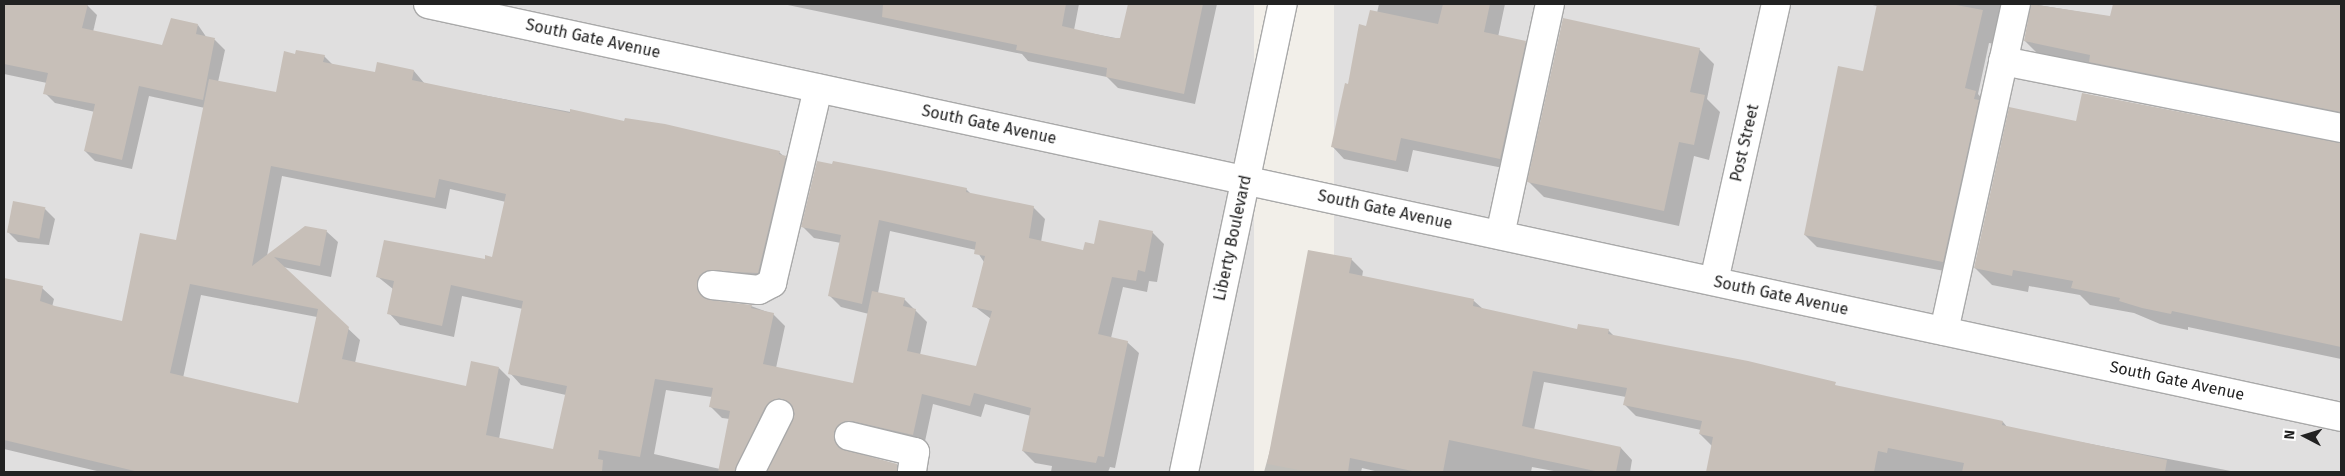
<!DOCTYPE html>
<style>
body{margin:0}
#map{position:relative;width:2345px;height:476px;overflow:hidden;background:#f2efe9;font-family:"Fira Sans",sans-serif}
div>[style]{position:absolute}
.residential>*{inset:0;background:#e0dfdf;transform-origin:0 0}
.shadow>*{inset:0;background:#0003}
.building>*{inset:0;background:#c7bfb8;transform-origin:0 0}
.roads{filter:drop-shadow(1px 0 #a9a9a9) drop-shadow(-1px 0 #a9a9a9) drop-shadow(0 1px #a9a9a9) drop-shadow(0 -1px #a9a9a9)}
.minor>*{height:28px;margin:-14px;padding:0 14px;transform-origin:14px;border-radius:14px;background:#fff}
span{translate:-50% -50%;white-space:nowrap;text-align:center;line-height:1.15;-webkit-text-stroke:4px #fff;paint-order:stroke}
.street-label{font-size:16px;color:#222}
.frame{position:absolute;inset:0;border:5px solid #222;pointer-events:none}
.north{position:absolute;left:2280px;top:411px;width:50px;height:50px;-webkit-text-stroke:4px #fff;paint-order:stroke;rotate:275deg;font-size:14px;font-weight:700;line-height:20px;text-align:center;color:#222}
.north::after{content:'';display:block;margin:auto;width:18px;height:22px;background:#222;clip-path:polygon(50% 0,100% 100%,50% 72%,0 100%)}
</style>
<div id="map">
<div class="residential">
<div style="left:4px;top:4px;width:1250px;height:468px"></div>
<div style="left:1334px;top:4px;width:1007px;height:479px"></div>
</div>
<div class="shadow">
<div style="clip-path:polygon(evenodd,4px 4px,87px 5px,97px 15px,93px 32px,163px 46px,198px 25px,207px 38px,215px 40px,225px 50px,218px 82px,277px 93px,296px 55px,324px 56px,333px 65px,376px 73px,378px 63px,414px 71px,425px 84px,779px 152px,797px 168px,770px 284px,710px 288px,709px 302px,751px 306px,773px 314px,785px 326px,776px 368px,854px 385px,869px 314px,841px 307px,830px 296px,841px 243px,814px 238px,803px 227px,966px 189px,972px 195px,1033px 207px,1045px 219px,1041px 242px,1084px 252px,1095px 246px,1152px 232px,1164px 244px,1157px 282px,1149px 281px,1147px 292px,1123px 287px,1111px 338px,1127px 342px,1139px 353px,1115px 468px,1110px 467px,1108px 472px,1051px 472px,1052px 466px,1035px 463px,1023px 451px,1031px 416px,985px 404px,981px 417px,933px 404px,924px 446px,849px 437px,845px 451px,897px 465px,904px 472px,769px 472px,794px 421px,794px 411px,782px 412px,750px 472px,101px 472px,4px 449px,4px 279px,42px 288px,54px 299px,52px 307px,123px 322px,177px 242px,205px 108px,149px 96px,132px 169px,95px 161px,85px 151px,95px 112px,55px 103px,45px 93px,47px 83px,4px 74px,4px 4px,282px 176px,446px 209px,450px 189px,506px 202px,493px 258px,378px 277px,393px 289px,389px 313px,400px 325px,454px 337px,462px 296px,523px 309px,510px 373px,521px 385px,566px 395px,554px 451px,499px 439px,510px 379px,499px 368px,467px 387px,355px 363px,360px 340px,283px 267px,331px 277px,338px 242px,326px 231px,267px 256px,282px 176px,4px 4px,890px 231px,976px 250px,984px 262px,974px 306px,991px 319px,977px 368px,920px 355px,927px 322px,904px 299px,878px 293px,890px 231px,4px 4px,201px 295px,317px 317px,299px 404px,183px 378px,201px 295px,4px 4px,666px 390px,712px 397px,710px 406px,722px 418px,730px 419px,720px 469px,654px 454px,666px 390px)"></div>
<div style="clip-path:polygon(783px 4px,1079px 4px,1074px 30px,1121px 39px,1130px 4px,1217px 4px,1195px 104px,1118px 88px,1107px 77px,1028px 61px,1022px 54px)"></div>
<div style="clip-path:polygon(1379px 4px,1505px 4px,1498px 37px,1525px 42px,1538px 54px,1513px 170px,1413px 150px,1408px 172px,1344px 159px,1332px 146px,1367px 27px,1377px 13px)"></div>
<div style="clip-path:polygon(1867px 4px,2010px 4px,2005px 46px,1989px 43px,1978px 94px,1987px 104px,1955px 273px,1817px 247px,1805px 235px,1864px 73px,1878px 6px)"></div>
<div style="clip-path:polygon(2032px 4px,2111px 17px,2114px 4px,2154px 8px,2155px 4px,2341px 4px,2341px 125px,2042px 58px,2025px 41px)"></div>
<div style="clip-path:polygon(1699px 49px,1714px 64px,1707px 99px,1720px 112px,1709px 160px,1694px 156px,1679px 226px,1544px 197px,1529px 182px)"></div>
<div style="clip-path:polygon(2077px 122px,2341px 144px,2341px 359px,2188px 327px,2188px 330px,2160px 324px,2134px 313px,2090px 305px,2080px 295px,2029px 286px,2028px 292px,1992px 285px,1975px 268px)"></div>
<div style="clip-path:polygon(45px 209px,55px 219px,49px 245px,18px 242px,8px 232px)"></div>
<div style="clip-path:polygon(1351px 259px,1363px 271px,1362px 277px,1474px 301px,1483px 309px,1578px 331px,1608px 330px,1614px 336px,1777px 380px,1757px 472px,1707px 472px,1712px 446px,1700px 434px,1701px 430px,1636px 416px,1625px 405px,1626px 397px,1544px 382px,1534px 430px,1621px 448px,1632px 460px,1630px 472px,1559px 472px,1532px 467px,1531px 472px,1379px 472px,1362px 468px,1361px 472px,1264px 472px,1272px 443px)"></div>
<div style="clip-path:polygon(1813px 382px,2003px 422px,2008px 428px,2236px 472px,1797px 472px)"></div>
</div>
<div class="building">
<div style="clip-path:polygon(4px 4px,88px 4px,82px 28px,162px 45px,171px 18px,198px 24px,196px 34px,215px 38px,203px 100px,139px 86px,122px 160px,84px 151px,95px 104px,43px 94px,48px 73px,4px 64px)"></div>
<div style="clip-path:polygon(883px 4px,1066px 4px,1062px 26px,1113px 38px,1120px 38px,1128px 4px,1203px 4px,1184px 94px,1106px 77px,1107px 68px,1016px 50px,1017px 45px,882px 17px)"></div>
<div style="clip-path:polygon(1443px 4px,1490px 4px,1484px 32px,1526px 41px,1500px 159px,1401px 138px,1396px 161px,1331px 147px,1345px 83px,1348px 84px,1359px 24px,1366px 26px,1370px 10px,1438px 24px)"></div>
<div style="clip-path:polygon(1877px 4px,1951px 4px,1983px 10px,1965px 88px,1976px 91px,1974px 99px,1979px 100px,1943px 262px,1804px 235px,1838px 66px,1863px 71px)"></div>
<div style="clip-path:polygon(2031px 4px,2110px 16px,2113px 4px,2341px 4px,2341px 112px,2089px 62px,2090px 55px,2024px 41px)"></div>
<div style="clip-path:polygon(1563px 18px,1700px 48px,1690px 92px,1705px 95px,1694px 145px,1679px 142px,1664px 211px,1527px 182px)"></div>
<div style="clip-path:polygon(evenodd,296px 50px,325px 55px,323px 62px,375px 72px,377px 62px,414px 70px,412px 80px,570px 113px,570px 109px,624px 121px,625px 118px,665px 124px,780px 151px,779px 154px,786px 156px,758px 273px,706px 271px,699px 276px,698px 291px,710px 300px,752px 305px,751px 308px,774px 313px,763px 364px,853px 383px,872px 291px,905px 298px,903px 306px,916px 309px,907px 351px,976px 366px,992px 311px,972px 307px,985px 256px,974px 254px,976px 242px,879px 220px,862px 304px,828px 296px,841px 235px,801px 227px,817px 161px,832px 164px,833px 161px,885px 171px,967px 188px,966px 192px,1034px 206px,1029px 238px,1083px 250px,1085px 242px,1094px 244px,1099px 220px,1153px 231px,1145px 272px,1138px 270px,1136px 281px,1112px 277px,1098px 334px,1128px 341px,1104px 457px,1098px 456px,1096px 463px,1022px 451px,1031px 408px,974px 393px,970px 406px,922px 394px,913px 435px,852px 421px,838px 425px,834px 432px,839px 448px,897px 464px,897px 472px,767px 472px,795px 414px,792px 405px,779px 398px,765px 407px,734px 472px,718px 472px,730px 411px,709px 407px,713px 388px,655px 379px,640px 457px,599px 450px,598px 459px,603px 460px,602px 472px,139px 472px,4px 440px,4px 278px,43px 286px,40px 301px,55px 306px,122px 321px,140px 233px,176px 240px,209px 79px,276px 92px,284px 51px,295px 54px,296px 50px,271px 166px,435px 198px,439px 179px,506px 194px,492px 257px,485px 255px,485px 259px,384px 240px,376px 277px,394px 281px,387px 314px,442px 326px,451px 285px,523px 301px,508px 374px,567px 386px,553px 449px,486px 435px,499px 367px,471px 361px,466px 386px,342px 359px,349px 327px,274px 257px,320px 266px,327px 230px,305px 226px,252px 266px,271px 166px,296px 50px,190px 284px,318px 309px,298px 403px,170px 373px,190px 284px)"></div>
<div style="clip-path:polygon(2082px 93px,2341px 143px,2341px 347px,2172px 311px,2171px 314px,2142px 308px,2119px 301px,2120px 298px,2071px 288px,2073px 281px,2013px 270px,2012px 276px,1974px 268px,2009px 107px,2076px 121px)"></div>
<div style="left:13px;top:201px;width:33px;height:32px;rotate:11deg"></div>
<div style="clip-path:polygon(1308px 250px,1352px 258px,1349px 273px,1474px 299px,1473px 306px,1577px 329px,1578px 324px,1609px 329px,1608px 334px,1748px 361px,1836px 382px,1835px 385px,2003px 421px,2002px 425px,2167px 460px,2165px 472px,1962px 472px,1964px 463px,1888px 448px,1887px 453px,1878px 451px,1874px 472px,1706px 472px,1713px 437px,1699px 434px,1702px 421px,1623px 405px,1627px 388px,1533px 371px,1522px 426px,1621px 447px,1616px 472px,1600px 472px,1449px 440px,1443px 472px,1417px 472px,1350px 458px,1348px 472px,1309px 472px,1267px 464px)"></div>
</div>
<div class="roads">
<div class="minor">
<div style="left:428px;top:4px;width:1957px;rotate:12.18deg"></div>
<div style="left:2003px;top:61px;width:345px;rotate:11.2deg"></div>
<div style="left:1500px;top:235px;width:236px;rotate:-77.8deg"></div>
<div style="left:1714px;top:281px;width:284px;rotate:-77.4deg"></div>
<div style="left:712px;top:285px;width:47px;rotate:6.1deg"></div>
<div style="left:759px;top:290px;width:15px;rotate:-28deg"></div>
<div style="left:772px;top:283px;width:200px;rotate:-76.7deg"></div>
<div style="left:1944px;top:331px;width:335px;rotate:-77.6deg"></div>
<div style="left:849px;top:436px;width:68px;rotate:13.6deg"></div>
<div style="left:915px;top:452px;width:20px;rotate:99deg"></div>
<div style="left:750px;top:472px;width:65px;rotate:-63.4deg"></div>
<div style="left:1184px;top:472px;width:478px;rotate:-78.1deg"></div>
</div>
</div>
<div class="street-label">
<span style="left:593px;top:39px;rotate:12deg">South Gate Avenue</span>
<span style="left:989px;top:125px;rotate:12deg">South Gate Avenue</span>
<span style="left:1745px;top:143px;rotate:-77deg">Post Street</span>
<span style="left:1385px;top:210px;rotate:12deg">South Gate Avenue</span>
<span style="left:1233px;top:238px;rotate:-78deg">Liberty Boulevard</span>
<span style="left:1781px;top:296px;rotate:12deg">South Gate Avenue</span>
<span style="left:2177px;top:381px;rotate:12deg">South Gate Avenue</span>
</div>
<div class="frame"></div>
<div class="north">N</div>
</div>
